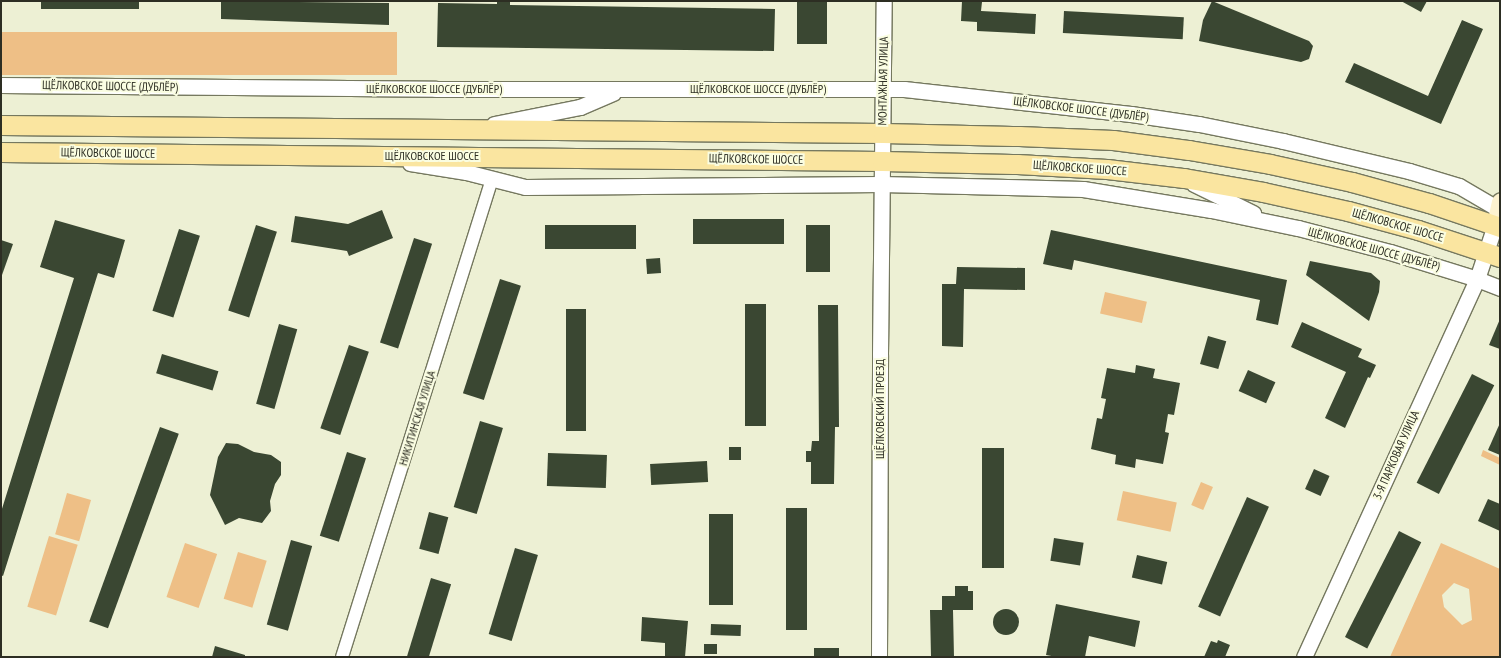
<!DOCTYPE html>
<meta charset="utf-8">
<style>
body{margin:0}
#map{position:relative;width:1501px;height:658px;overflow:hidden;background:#edf0d4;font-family:"PT Sans Narrow",sans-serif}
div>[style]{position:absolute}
.green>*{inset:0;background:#eebf86;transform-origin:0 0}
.building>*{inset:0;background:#3a4732;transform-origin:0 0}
.round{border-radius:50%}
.roads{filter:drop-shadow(1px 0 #75785f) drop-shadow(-1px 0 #75785f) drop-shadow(0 1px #75785f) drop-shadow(0 -1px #75785f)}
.minor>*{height:12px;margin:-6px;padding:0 6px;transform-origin:6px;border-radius:6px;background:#fff}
.tertiary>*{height:15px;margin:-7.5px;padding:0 7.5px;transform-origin:7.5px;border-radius:7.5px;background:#fff}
.secondary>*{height:17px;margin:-8.5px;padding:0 8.5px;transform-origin:8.5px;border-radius:8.5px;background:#fdf2d0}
.primary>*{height:19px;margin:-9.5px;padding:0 9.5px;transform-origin:9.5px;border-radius:9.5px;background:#fae5a0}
span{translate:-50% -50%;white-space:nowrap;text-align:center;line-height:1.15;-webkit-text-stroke:4px #fafde1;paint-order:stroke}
.street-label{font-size:12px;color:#2d2e23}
.frame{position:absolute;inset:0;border:2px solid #2d2e23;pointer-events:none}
</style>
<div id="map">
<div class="green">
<div style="left:1px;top:32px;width:396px;height:43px"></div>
<div style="left:1105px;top:292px;width:43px;height:22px;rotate:13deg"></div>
<div style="clip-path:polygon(1483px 450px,1500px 458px,1500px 465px,1481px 456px)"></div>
<div style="left:1201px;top:482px;width:13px;height:25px;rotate:23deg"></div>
<div style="left:1123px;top:491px;width:55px;height:30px;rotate:12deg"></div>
<div style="left:67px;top:493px;width:25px;height:43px;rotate:16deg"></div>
<div style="left:49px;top:536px;width:30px;height:74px;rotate:17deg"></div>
<div style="left:185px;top:543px;width:34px;height:57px;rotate:19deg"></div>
<div style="clip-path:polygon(evenodd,1441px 543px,1500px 569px,1500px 657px,1390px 657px,1441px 543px,1454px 583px,1469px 589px,1472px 620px,1462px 625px,1444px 607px,1442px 595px,1454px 583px)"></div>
<div style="left:238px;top:552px;width:30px;height:49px;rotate:17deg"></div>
</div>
<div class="building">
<div style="left:41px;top:1px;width:98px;height:8px"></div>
<div style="clip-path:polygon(221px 1px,389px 3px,389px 25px,221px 19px)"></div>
<div style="clip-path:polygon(497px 1px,510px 1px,510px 5px,775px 9px,774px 51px,437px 47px,438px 3px,497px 4px)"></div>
<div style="left:797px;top:1px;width:30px;height:43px"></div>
<div style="clip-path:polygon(962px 1px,982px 2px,981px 11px,1036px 14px,1035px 34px,977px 31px,977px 22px,961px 21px)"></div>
<div style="clip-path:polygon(1212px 1px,1309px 41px,1313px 46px,1309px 59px,1301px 62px,1199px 41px,1203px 20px)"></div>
<div style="clip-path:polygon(1401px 1px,1427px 1px,1421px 12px)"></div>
<div style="left:1064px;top:11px;width:120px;height:22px;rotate:3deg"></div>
<div style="clip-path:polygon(1462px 20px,1483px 29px,1441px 124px,1345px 82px,1354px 63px,1428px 96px)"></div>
<div style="clip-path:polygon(382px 210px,393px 238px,349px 256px,347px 251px,291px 242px,295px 216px,348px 224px)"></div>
<div style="left:693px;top:219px;width:91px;height:25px"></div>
<div style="clip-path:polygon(55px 220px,125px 240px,114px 278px,98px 273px,3px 576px,1px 575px,1px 512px,74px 278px,40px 267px)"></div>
<div style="left:256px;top:225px;width:22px;height:90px;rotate:18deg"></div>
<div style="left:636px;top:225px;width:24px;height:91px;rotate:90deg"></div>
<div style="left:806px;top:225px;width:24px;height:47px"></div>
<div style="left:179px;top:229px;width:22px;height:86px;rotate:18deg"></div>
<div style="clip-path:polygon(1051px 230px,1287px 280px,1278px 325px,1256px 320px,1260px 300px,1074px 260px,1072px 270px,1043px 264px)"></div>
<div style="left:414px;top:238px;width:19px;height:110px;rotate:18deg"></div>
<div style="clip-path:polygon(1px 240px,13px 244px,2px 275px,1px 275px)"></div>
<div style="left:660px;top:258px;width:15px;height:14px;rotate:86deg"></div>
<div style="clip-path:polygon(1310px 261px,1371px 273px,1380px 281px,1379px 292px,1369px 321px,1306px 275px)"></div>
<div style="clip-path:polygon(957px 267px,1025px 268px,1025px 290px,964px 289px,963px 347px,942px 346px,942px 284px,956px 284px)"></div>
<div style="left:500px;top:279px;width:22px;height:120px;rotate:18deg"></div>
<div style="left:766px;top:304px;width:122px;height:21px;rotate:90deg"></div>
<div style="clip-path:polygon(818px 305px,838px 305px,839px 427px,835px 427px,834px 484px,811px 484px,811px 462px,806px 462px,806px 451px,811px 451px,812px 441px,819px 441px)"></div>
<div style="left:566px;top:309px;width:20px;height:122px"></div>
<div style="clip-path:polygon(1500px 319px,1500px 349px,1489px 345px)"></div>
<div style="clip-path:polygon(1302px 322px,1362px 349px,1358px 357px,1376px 365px,1370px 378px,1368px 377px,1345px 428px,1325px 418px,1346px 372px,1291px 347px)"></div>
<div style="left:279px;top:324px;width:19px;height:83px;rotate:16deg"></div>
<div style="left:1208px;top:336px;width:19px;height:29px;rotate:16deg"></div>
<div style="left:349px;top:345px;width:21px;height:88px;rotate:19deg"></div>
<div style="left:162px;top:354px;width:59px;height:20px;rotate:17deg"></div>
<div style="clip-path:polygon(1136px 365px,1155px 369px,1153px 378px,1180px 383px,1174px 415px,1168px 414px,1165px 432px,1169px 433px,1163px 464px,1136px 459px,1135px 468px,1115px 464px,1116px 455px,1091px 449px,1097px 418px,1102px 419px,1106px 399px,1101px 398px,1107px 368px,1135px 373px)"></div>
<div style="left:1248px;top:370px;width:30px;height:23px;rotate:24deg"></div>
<div style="left:1472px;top:374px;width:25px;height:122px;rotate:27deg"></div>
<div style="left:480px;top:421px;width:24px;height:90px;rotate:17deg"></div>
<div style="clip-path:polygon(1500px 423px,1500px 455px,1488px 450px)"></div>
<div style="left:160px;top:427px;width:20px;height:207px;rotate:20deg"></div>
<div style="clip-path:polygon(226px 443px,238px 444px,254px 452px,271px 455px,281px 462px,281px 475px,275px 484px,270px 501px,271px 511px,262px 523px,239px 518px,225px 525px,210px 495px,218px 457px)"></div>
<div style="left:729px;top:447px;width:12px;height:13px"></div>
<div style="left:982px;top:448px;width:22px;height:120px"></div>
<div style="left:347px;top:452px;width:20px;height:88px;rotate:18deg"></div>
<div style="left:548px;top:453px;width:59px;height:33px;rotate:2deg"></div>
<div style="left:707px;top:461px;width:21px;height:57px;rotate:87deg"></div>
<div style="left:1314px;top:469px;width:17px;height:22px;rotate:24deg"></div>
<div style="left:1247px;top:497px;width:24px;height:120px;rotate:24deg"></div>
<div style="clip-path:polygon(1488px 499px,1500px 504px,1500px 531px,1478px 521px)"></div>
<div style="left:786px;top:508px;width:21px;height:122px"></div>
<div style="left:429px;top:512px;width:20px;height:38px;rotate:15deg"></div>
<div style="left:709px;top:514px;width:24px;height:91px"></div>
<div style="left:1399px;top:531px;width:25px;height:119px;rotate:27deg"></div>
<div style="left:1054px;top:538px;width:30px;height:23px;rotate:9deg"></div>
<div style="left:291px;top:540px;width:22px;height:88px;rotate:16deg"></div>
<div style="left:515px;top:548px;width:24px;height:90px;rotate:17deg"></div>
<div style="left:1137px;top:555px;width:31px;height:23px;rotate:13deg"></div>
<div style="left:431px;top:578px;width:21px;height:83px;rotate:17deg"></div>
<div style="clip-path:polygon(955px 586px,968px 586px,968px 591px,973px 591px,973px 610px,953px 610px,954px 657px,931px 657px,930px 610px,942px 610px,942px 596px,955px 596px)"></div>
<div style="clip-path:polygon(1056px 604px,1140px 621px,1135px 647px,1089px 636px,1085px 657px,1057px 657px,1046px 655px)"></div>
<div class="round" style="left:993px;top:609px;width:26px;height:26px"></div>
<div style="clip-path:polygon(642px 617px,688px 621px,685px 657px,665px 657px,665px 643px,641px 641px)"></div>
<div style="left:711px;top:624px;width:30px;height:11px;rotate:2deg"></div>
<div style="clip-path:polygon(1218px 640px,1230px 645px,1225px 657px,1204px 657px,1211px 641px,1217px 643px)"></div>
<div style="left:704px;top:644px;width:13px;height:10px"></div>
<div style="clip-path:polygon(215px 646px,245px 655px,245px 657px,212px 657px)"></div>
<div style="left:814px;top:648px;width:25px;height:9px"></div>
</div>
<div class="roads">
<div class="minor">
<div style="left:342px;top:657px;width:501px;rotate:-72.58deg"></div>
</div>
<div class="tertiary">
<div style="left:1px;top:85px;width:435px;rotate:0.5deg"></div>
<div style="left:436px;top:89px;width:468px"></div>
<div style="left:904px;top:89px;width:228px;rotate:6.3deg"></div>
<div style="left:1131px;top:114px;width:69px;rotate:8.4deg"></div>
<div style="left:1199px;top:124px;width:86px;rotate:11.4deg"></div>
<div style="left:1283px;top:141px;width:130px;rotate:13.4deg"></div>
<div style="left:1409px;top:171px;width:52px;rotate:16.7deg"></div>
<div style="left:1459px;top:186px;width:48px;rotate:30.3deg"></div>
<div style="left:494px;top:124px;width:88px;rotate:-11.2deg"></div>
<div style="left:580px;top:107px;width:36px;rotate:-23deg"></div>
<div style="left:410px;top:163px;width:57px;rotate:9.1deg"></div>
<div style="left:466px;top:172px;width:61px;rotate:14.3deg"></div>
<div style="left:525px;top:187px;width:356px;rotate:-0.5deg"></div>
<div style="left:881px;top:184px;width:202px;rotate:1.4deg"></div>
<div style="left:1083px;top:189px;width:130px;rotate:9.3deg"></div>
<div style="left:1211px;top:210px;width:89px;rotate:11.7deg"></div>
<div style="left:1298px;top:228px;width:95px;rotate:14.6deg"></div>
<div style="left:1390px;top:252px;width:91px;rotate:17.2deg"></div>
<div style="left:1477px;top:279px;width:25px;rotate:21deg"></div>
<div style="left:1194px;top:184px;width:66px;rotate:26.2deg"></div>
<div style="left:879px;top:657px;width:303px;rotate:-89.8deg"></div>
<div style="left:880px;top:354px;width:353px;rotate:-89.4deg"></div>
<div style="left:1304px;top:657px;width:416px;rotate:-65.4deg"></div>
<div style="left:1477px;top:279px;width:57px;rotate:-71.6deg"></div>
</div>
<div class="secondary">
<div style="left:1495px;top:225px;width:24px;rotate:-78deg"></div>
</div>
<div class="primary">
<div style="left:1px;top:125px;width:882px;rotate:0.52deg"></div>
<div style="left:883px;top:133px;width:136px;rotate:1.3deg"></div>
<div style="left:1019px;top:136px;width:94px;rotate:2.4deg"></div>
<div style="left:1113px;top:140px;width:77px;rotate:7.5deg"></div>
<div style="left:1189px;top:150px;width:82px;rotate:9.8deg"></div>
<div style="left:1270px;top:164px;width:84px;rotate:12.4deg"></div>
<div style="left:1352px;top:182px;width:80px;rotate:15.3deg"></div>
<div style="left:1429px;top:203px;width:75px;rotate:18.7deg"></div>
<div style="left:1px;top:152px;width:881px;rotate:0.59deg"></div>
<div style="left:882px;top:161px;width:135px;rotate:1.3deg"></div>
<div style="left:1017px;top:164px;width:90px;rotate:3.2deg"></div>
<div style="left:1107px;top:169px;width:78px;rotate:6.7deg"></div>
<div style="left:1184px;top:178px;width:80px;rotate:10deg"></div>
<div style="left:1263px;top:192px;width:87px;rotate:12.6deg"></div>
<div style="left:1348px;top:211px;width:73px;rotate:15.2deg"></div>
<div style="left:1418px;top:230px;width:86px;rotate:18.2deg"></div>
</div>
</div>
<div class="street-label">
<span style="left:883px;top:81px;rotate:-89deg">МОНТАЖНАЯ УЛИЦА</span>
<span style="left:110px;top:86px;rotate:1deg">ЩЁЛКОВСКОЕ ШОССЕ (ДУБЛЁР)</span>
<span style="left:434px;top:89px">ЩЁЛКОВСКОЕ ШОССЕ (ДУБЛЁР)</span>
<span style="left:758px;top:89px">ЩЁЛКОВСКОЕ ШОССЕ (ДУБЛЁР)</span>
<span style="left:1081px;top:109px;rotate:7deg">ЩЁЛКОВСКОЕ ШОССЕ (ДУБЛЁР)</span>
<span style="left:108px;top:153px;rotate:1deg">ЩЁЛКОВСКОЕ ШОССЕ</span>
<span style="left:432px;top:156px">ЩЁЛКОВСКОЕ ШОССЕ</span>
<span style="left:756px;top:159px;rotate:1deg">ЩЁЛКОВСКОЕ ШОССЕ</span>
<span style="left:1080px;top:168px;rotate:4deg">ЩЁЛКОВСКОЕ ШОССЕ</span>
<span style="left:1398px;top:225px;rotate:16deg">ЩЁЛКОВСКОЕ ШОССЕ</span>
<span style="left:1374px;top:249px;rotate:15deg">ЩЁЛКОВСКОЕ ШОССЕ (ДУБЛЁР)</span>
<span style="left:880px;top:409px;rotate:-90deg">ЩЁЛКОВСКИЙ ПРОЕЗД</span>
<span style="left:417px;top:418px;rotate:-73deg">НИКИТИНСКАЯ УЛИЦА</span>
<span style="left:1396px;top:455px;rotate:-66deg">3-Я ПАРКОВАЯ УЛИЦА</span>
</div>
<div class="frame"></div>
</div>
